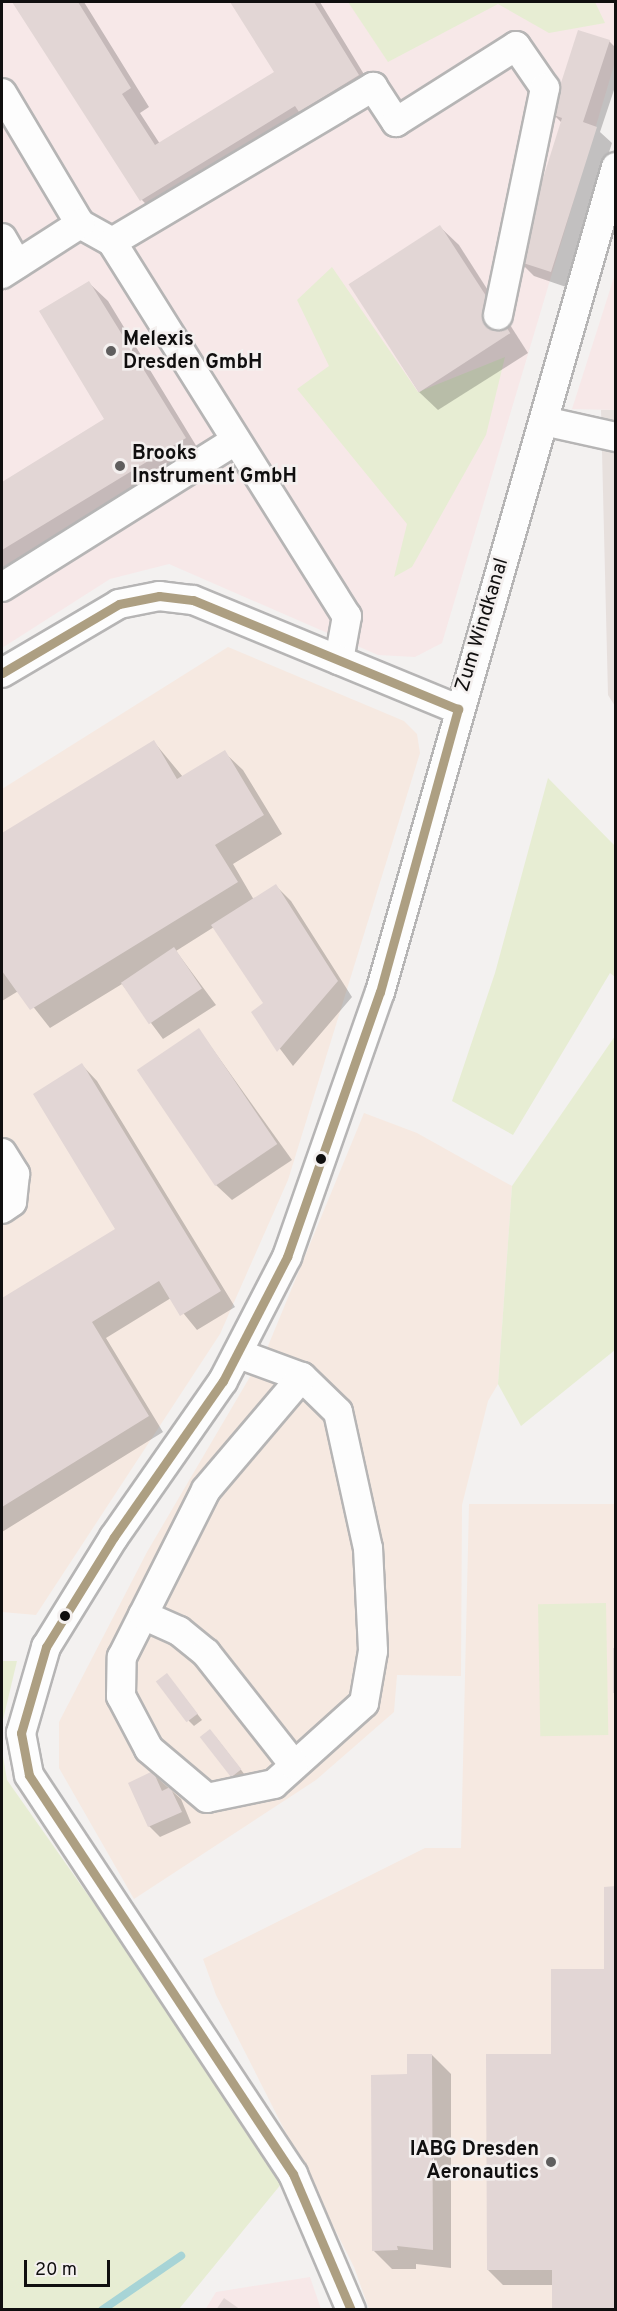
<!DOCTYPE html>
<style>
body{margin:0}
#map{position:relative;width:617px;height:2311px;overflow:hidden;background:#f3f1f0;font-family:Overpass,sans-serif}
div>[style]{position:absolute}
.commercial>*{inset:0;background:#f7e8e8}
.industrial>*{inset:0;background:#f6e9e1}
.built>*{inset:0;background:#e7e0dd}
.green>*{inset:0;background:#e7edd3;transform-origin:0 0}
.shadow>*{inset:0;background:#0003}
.stream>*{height:8px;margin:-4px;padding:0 4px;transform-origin:4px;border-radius:4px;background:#a7d4d6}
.building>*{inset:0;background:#e2d6d5;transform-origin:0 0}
.roads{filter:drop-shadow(2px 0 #b6b5b5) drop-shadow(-2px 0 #b6b5b5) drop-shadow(0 2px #b6b5b5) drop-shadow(0 -2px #b6b5b5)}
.minor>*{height:28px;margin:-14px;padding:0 14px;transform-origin:14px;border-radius:14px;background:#fdfdfd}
.bus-1>*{height:9px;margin:-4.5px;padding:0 4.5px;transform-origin:4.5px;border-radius:4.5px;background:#ad9f82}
.dots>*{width:16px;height:16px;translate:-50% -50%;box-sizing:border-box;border:3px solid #f4f0ef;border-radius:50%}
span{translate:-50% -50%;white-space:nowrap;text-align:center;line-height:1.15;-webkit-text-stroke:5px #f4f0ef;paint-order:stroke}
.poi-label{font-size:20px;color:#100f0f;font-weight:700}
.left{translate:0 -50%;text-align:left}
.right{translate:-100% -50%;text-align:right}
.street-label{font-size:20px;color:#100f0f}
.frame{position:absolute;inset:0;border:3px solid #100f0f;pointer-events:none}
.scale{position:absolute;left:24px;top:2260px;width:86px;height:27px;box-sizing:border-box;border:3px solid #100f0f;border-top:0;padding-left:8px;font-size:18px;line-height:21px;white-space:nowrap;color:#100f0f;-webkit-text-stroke:4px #f4f0ef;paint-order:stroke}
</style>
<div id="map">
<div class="commercial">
<div style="clip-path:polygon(2px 2px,615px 2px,615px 62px,442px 643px,415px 657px,378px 655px,169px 564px,110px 579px,2px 648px)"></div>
<div style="clip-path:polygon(615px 274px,615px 410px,572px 409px)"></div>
<div style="clip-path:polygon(310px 2277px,321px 2309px,205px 2310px,216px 2292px)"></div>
</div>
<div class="industrial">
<div style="clip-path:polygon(228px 647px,404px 721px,417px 734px,420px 753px,288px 1180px,220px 1334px,36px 1615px,2px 1612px,2px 789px)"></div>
<div style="clip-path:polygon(364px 1113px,417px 1133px,512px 1186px,498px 1384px,488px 1401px,462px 1505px,461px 1676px,397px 1675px,394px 1712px,316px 1780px,134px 1899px,59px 1768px,59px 1722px,147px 1552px,268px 1346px)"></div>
<div style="clip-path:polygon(469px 1504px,615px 1504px,615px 2309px,369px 2309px,354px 2267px,216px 1995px,203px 1959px,425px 1848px,461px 1848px)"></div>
</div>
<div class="built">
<div style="clip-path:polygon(601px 410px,615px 410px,615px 706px,608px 695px)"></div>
</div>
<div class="green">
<div style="clip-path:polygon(348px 2px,595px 2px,605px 23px,549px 33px,498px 4px,388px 62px)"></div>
<div style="clip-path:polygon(332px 267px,418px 392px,505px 357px,486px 435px,412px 567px,394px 577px,407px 524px,297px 389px,329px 366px,297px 300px)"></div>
<div style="clip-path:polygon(548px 778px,615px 846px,615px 977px,610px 973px,513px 1135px,452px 1101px,495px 973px)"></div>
<div style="clip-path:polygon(615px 1036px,615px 1350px,521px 1426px,498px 1384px,512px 1186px)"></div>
<div style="left:606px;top:1603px;width:132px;height:68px;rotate:89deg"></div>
<div style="clip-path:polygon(2px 1661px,17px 1661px,2px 1724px)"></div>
<div style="clip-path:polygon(2px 1750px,7px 1780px,247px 2121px,282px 2183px,179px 2309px,2px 2309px)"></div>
</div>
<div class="shadow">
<div style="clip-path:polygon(14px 2px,84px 2px,149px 107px,140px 113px,160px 144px,276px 72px,232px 2px,320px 2px,376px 94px,160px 219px,142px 200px)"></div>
<div style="clip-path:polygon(609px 41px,616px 48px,616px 84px,600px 132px,612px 143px,566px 287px,534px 276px,519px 261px,562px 123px,553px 114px)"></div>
<div style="clip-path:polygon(440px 227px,459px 245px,528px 353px,438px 410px,419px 392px,350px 284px)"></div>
<div style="clip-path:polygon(89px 283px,108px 301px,203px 457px,2px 581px,2px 484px,107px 419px)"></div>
<div style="clip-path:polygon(154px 742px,183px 777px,224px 752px,243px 770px,282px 834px,233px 864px,254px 900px,276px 886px,291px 901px,352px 997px,293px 1066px,253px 1013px,265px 1004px,214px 927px,176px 951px,216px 1005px,163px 1039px,122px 984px,50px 1028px,20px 990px,2px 1001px,2px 835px)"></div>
<div style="clip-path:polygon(199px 1030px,292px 1160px,232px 1200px,216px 1185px)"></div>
<div style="clip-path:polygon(82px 1065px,97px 1081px,235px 1307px,197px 1330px,171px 1298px,106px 1338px,163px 1432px,2px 1532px,2px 1299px,117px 1229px)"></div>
<div style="clip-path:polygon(616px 1536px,616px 1693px,615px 1692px)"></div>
<div style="clip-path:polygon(171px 1680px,202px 1720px,194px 1726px,189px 1721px)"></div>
<div style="clip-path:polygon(215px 1736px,245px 1775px,237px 1782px,232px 1777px)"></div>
<div style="clip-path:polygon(152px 1773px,181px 1799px,191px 1823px,160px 1837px,149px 1826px)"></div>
<div style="clip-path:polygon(605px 1970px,616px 2310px,553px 2285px,503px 2285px,488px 2270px,552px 2055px)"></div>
<div style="clip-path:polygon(432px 2055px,451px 2074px,451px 2268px,416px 2264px,416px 2269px,392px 2269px,373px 2250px,408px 2076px)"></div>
</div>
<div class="stream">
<div style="left:102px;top:2310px;width:96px;rotate:-34.4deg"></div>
</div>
<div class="building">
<div style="clip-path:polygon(12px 2px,78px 2px,131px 88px,122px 94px,155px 145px,274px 72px,230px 2px,314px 2px,359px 75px,299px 112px,295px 106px,140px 201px)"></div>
<div style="clip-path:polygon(578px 30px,610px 40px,583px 122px,597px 127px,551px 272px,517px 261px,562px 118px,551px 114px)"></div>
<div style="left:440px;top:225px;width:129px;height:109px;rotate:57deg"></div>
<div style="clip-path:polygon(89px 281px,186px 438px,2px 550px,2px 482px,104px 419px,39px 311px)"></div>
<div style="clip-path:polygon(154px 740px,177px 779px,225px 750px,264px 815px,215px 845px,238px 882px,30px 1010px,2px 971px,2px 833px)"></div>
<div style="clip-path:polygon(276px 884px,338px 981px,277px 1052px,251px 1012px,263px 1003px,211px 925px)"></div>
<div style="left:174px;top:947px;width:50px;height:64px;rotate:56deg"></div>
<div style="left:199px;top:1028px;width:140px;height:75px;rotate:56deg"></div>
<div style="clip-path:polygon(82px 1063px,221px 1291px,180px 1316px,159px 1281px,92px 1322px,149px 1416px,2px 1507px,2px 1298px,115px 1229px,33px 1094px)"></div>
<div style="left:613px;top:1648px;width:3px;height:45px"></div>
<div style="left:167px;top:1673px;width:51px;height:14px;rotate:53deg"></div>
<div style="left:210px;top:1729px;width:51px;height:13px;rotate:52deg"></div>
<div style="clip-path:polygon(153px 1771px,162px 1791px,170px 1787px,182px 1812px,148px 1827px,128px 1783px)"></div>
<div style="clip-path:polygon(616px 1886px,616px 2310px,552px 2310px,552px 2270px,487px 2270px,486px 2054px,551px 2054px,551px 1969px,604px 1969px,604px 1887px)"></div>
<div style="clip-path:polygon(407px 2054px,432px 2054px,433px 2250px,397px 2246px,398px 2250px,372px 2251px,371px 2075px,407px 2074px)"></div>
<div style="clip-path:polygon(224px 2298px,241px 2310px,216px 2310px)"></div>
</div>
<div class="roads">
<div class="minor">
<div style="left:2px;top:93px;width:152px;rotate:59.2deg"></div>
<div style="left:80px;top:224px;width:37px;rotate:29deg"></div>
<div style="left:112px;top:242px;width:442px;rotate:57.9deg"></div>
<div style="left:347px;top:616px;width:45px;rotate:100.3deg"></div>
<div style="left:2px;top:238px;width:30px;rotate:60deg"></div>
<div style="left:112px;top:242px;width:304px;rotate:-30.7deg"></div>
<div style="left:373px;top:87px;width:42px;rotate:56.7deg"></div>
<div style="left:396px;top:122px;width:142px;rotate:-32.3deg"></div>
<div style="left:516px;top:46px;width:51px;rotate:55.4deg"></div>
<div style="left:545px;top:88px;width:232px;rotate:101.7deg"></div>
<div style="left:2px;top:274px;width:93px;rotate:-32.7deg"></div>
<div style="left:544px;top:421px;width:74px;rotate:12.5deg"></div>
<div style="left:2px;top:587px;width:276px;rotate:-32.1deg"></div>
<div style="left:2px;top:673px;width:136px;rotate:-30.5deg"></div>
<div style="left:119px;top:604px;width:41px;rotate:-11.3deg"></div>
<div style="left:159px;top:596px;width:34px;rotate:7deg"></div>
<div style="left:193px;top:600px;width:287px;rotate:22.4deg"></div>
<div style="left:2px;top:1153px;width:25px;rotate:58deg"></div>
<div style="left:15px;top:1174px;width:28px;rotate:96deg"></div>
<div style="left:12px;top:1202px;width:12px;rotate:145deg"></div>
<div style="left:239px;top:1354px;width:67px;rotate:20.1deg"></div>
<div style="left:302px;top:1377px;width:50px;rotate:44.2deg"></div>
<div style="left:338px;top:1412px;width:139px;rotate:77.6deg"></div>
<div style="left:368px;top:1548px;width:103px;rotate:87.2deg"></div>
<div style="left:373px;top:1651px;width:53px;rotate:99.8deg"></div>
<div style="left:364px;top:1703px;width:121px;rotate:138deg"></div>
<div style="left:274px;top:1784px;width:68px;rotate:168.2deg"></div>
<div style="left:207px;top:1798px;width:76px;rotate:-139.8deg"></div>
<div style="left:149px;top:1749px;width:60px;rotate:-117.8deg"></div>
<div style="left:121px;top:1696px;width:39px;rotate:-89deg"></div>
<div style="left:122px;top:1657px;width:187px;rotate:-63.3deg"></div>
<div style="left:206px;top:1490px;width:148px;rotate:-49.7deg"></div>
<div style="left:143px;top:1615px;width:39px;rotate:24deg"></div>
<div style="left:179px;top:1631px;width:35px;rotate:39deg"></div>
<div style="left:206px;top:1653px;width:142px;rotate:51.8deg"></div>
<div style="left:351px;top:2310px;width:148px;rotate:-113.1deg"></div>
<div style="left:293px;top:2174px;width:478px;rotate:-123.5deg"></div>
<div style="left:29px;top:1775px;width:43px;rotate:-100.8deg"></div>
<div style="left:21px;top:1733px;width:90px;rotate:-73.8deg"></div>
<div style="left:46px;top:1647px;width:129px;rotate:-58.3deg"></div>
<div style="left:114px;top:1537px;width:190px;rotate:-55.1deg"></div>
<div style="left:223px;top:1381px;width:140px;rotate:-62.7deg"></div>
<div style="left:287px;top:1257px;width:281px;rotate:-70.7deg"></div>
<div style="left:380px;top:992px;width:858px;rotate:-74.04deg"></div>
</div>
</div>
<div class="bus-1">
<div style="left:2px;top:673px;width:136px;rotate:-30.5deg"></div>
<div style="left:119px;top:604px;width:41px;rotate:-11.3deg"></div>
<div style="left:159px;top:596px;width:34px;rotate:7deg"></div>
<div style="left:193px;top:600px;width:287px;rotate:22.4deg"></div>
<div style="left:351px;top:2310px;width:148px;rotate:-113.1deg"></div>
<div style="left:293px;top:2174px;width:478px;rotate:-123.5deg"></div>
<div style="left:29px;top:1775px;width:43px;rotate:-100.8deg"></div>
<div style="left:21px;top:1733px;width:90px;rotate:-73.8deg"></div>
<div style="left:46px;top:1647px;width:129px;rotate:-58.3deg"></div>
<div style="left:114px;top:1537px;width:190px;rotate:-55.1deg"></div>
<div style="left:223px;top:1381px;width:140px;rotate:-62.7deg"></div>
<div style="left:287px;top:1257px;width:281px;rotate:-70.7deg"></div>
<div style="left:380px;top:992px;width:294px;rotate:-74.6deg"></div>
</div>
<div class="dots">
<div style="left:111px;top:351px;background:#5f5e5e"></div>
<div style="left:120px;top:466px;background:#5f5e5e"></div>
<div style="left:321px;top:1159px;background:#100f0f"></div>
<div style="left:65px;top:1616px;background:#100f0f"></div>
<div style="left:551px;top:2162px;background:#5f5e5e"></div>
</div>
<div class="poi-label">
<span class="left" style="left:123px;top:352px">Melexis<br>Dresden GmbH</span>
<span class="left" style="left:132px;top:466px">Brooks<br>Instrument GmbH</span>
<span class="right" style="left:539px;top:2162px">IABG Dresden<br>Aeronautics</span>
</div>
<div class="street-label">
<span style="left:483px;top:625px;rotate:-73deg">Zum Windkanal</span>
</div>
<div class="frame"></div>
<div class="scale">20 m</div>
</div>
